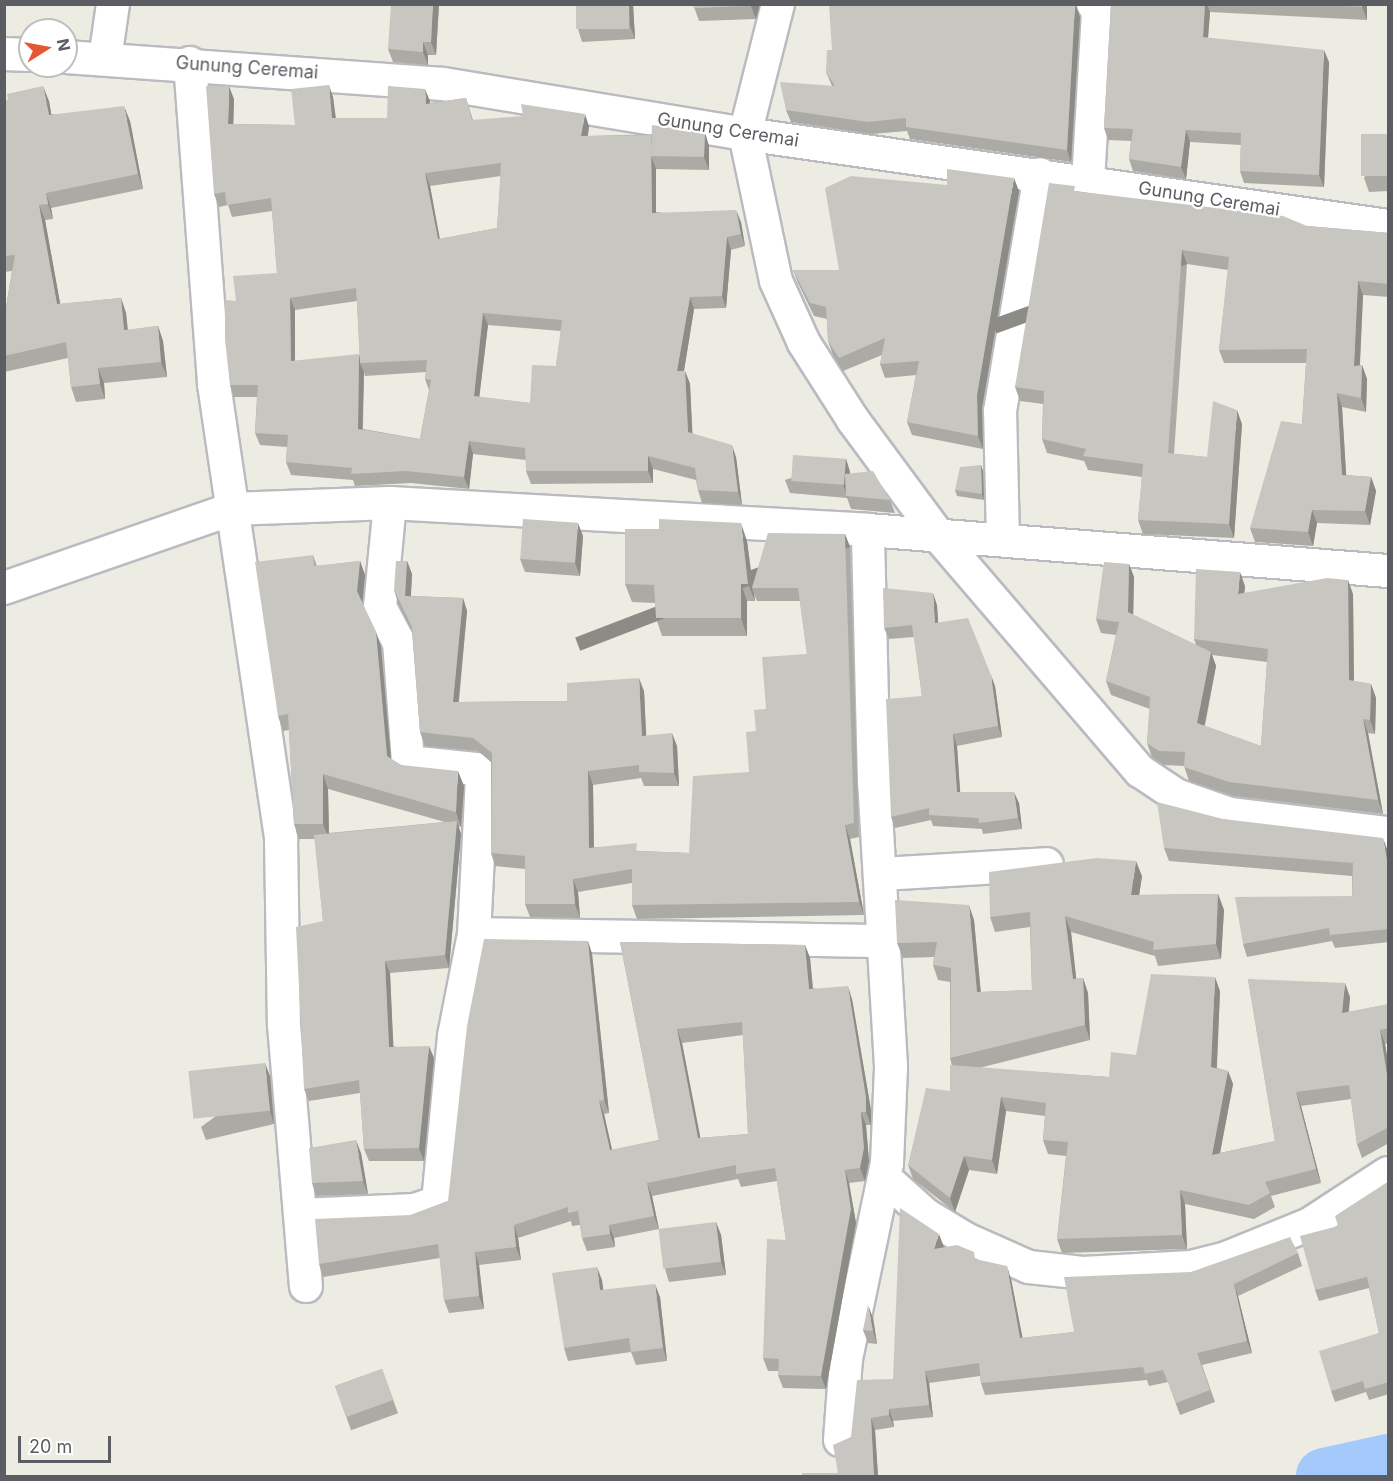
<!DOCTYPE html>
<style>
body{margin:0}
#map{position:relative;width:1393px;height:1481px;overflow:hidden;background:#edece2;font-family:Inter,sans-serif}
div>[style]{position:absolute}
.river>*{height:56px;margin:-28px;padding:0 28px;transform-origin:28px;border-radius:28px;background:#a4cafc}
.roads{filter:drop-shadow(2px 0 #babbc1) drop-shadow(-2px 0 #babbc1) drop-shadow(0 2px #babbc1) drop-shadow(0 -2px #babbc1)}
.street>*{height:32px;margin:-16px;padding:0 16px;transform-origin:16px;border-radius:16px;background:#fff}
.wall>*{inset:0;background:#acaaa5;transform-origin:0 0}
.shaded-wall>*{inset:0;background:#8c8b86;transform-origin:0 0}
.building>*{inset:0;background:#c8c6c0;transform-origin:0 0}
span{translate:-50% -50%;white-space:nowrap;text-align:center;line-height:1.15;-webkit-text-stroke:4.5px #fff;paint-order:stroke}
.street-label{font-size:18px;color:#5b5d63}
.frame{position:absolute;inset:0;border:6px solid #5b5d63;pointer-events:none}
.north{position:absolute;left:18px;top:18px;width:60px;height:60px;box-sizing:border-box;background:#fff;border:2px solid #bdbec1;border-radius:50%;rotate:79deg;font-size:16px;font-weight:700;line-height:24px;text-align:center;color:#5b5d63}
.north::after{content:'';display:block;margin:auto;width:21px;height:27px;background:#e35733;clip-path:polygon(50% 0,100% 100%,50% 72%,0 100%)}
.scale{position:absolute;left:18px;top:1436px;width:93px;height:27px;box-sizing:border-box;border:3px solid #5b5d63;border-top:0;padding-left:8px;font-size:18px;line-height:21px;white-space:nowrap;color:#5b5d63;-webkit-text-stroke:4px #fff;paint-order:stroke}
</style>
<div id="map">
<div class="river">
<div style="left:1324px;top:1476px;width:66px;rotate:-12.3deg"></div>
</div>
<div class="roads">
<div class="street">
<div style="left:778px;top:4px;width:134px;rotate:104.2deg"></div>
<div style="left:745px;top:134px;width:150px;rotate:78.1deg"></div>
<div style="left:776px;top:281px;width:68px;rotate:65.7deg"></div>
<div style="left:804px;top:343px;width:91px;rotate:57.5deg"></div>
<div style="left:853px;top:420px;width:148px;rotate:53.5deg"></div>
<div style="left:941px;top:539px;width:306px;rotate:49.4deg"></div>
<div style="left:1140px;top:771px;width:43px;rotate:33.7deg"></div>
<div style="left:1176px;top:795px;width:57px;rotate:19.4deg"></div>
<div style="left:1230px;top:814px;width:159px;rotate:6.9deg"></div>
<div style="left:4px;top:54px;width:26px;rotate:2deg"></div>
<div style="left:66px;top:57px;width:378px;rotate:4.1deg"></div>
<div style="left:443px;top:84px;width:306px;rotate:9.4deg"></div>
<div style="left:745px;top:134px;width:650px;rotate:8.14deg"></div>
<div style="left:105px;top:59px;width:56px;rotate:-81.7deg"></div>
<div style="left:190px;top:63px;width:322px;rotate:85.7deg"></div>
<div style="left:214px;top:384px;width:460px;rotate:81.6deg"></div>
<div style="left:281px;top:839px;width:186px;rotate:89.1deg"></div>
<div style="left:284px;top:1025px;width:262px;rotate:85.2deg"></div>
<div style="left:1088px;top:181px;width:169px;rotate:-86.6deg"></div>
<div style="left:1098px;top:12px;width:9px;rotate:-122deg"></div>
<div style="left:390px;top:503px;width:104px;rotate:95.5deg"></div>
<div style="left:380px;top:607px;width:40px;rotate:62deg"></div>
<div style="left:399px;top:642px;width:120px;rotate:85.7deg"></div>
<div style="left:408px;top:762px;width:68px;rotate:5.9deg"></div>
<div style="left:476px;top:769px;width:10px;rotate:53deg"></div>
<div style="left:482px;top:777px;width:157px;rotate:92.9deg"></div>
<div style="left:1003px;top:540px;width:129px;rotate:-91.3deg"></div>
<div style="left:1000px;top:411px;width:240px;rotate:-80.4deg"></div>
<div style="left:4px;top:588px;width:241px;rotate:-19.1deg"></div>
<div style="left:232px;top:509px;width:158px;rotate:-2.2deg"></div>
<div style="left:390px;top:503px;width:479px;rotate:3.2deg"></div>
<div style="left:868px;top:530px;width:522px;rotate:4.51deg"></div>
<div style="left:881px;top:874px;width:166px;rotate:-3.4deg"></div>
<div style="left:885px;top:1178px;width:55px;rotate:42.1deg"></div>
<div style="left:926px;top:1215px;width:47px;rotate:31deg"></div>
<div style="left:966px;top:1239px;width:69px;rotate:24deg"></div>
<div style="left:1029px;top:1267px;width:54px;rotate:6.3deg"></div>
<div style="left:1083px;top:1273px;width:108px;rotate:-3.2deg"></div>
<div style="left:1191px;top:1267px;width:36px;rotate:-14deg"></div>
<div style="left:1226px;top:1258px;width:91px;rotate:-22deg"></div>
<div style="left:1310px;top:1224px;width:93px;rotate:-33.2deg"></div>
<div style="left:300px;top:1215px;width:115px;rotate:-2.5deg"></div>
<div style="left:415px;top:1210px;width:24px;rotate:-19deg"></div>
<div style="left:438px;top:1202px;width:167px;rotate:-84.5deg"></div>
<div style="left:454px;top:1036px;width:104px;rotate:-78.9deg"></div>
<div style="left:474px;top:934px;width:413px;rotate:1deg"></div>
<div style="left:840px;top:1440px;width:81px;rotate:-85.8deg"></div>
<div style="left:846px;top:1359px;width:200px;rotate:-78.2deg"></div>
<div style="left:887px;top:1163px;width:97px;rotate:-87.6deg"></div>
<div style="left:891px;top:1066px;width:285px;rotate:-93.4deg"></div>
<div style="left:874px;top:782px;width:252px;rotate:-91.4deg"></div>
</div>
</div>
<div class="wall">
<div style="clip-path:polygon(439px 4px,436px 55px,428px 55px,428px 65px,393px 62px,388px 49px)"></div>
<div style="clip-path:polygon(633px 4px,635px 39px,582px 42px,578px 29px)"></div>
<div style="clip-path:polygon(693px 4px,760px 4px,756px 19px,699px 21px)"></div>
<div style="clip-path:polygon(1111px 4px,1367px 4px,1367px 20px,1210px 12px,1208px 38px,1329px 62px,1324px 187px,1244px 183px,1240px 171px,1241px 145px,1190px 142px,1186px 179px,1133px 171px,1129px 159px,1131px 141px,1108px 140px,1104px 128px)"></div>
<div style="clip-path:polygon(1080px 17px,1071px 162px,910px 139px,907px 131px,872px 134px,791px 122px,786px 110px,832px 86px,826px 72px,832px 50px)"></div>
<div style="clip-path:polygon(evenodd,333px 97px,336px 118px,387px 118px,430px 101px,430px 103px,466px 98px,473px 120px,589px 126px,588px 136px,705px 133px,709px 146px,709px 170px,656px 169px,656px 212px,741px 222px,745px 246px,731px 250px,726px 308px,694px 309px,684px 371px,685px 371px,690px 384px,692px 433px,736px 457px,742px 505px,702px 503px,698px 490px,696px 480px,653px 469px,653px 483px,531px 484px,526px 471px,526px 460px,473px 454px,469px 489px,411px 483px,355px 486px,353px 480px,291px 475px,286px 462px,287px 447px,260px 445px,255px 433px,257px 397px,234px 397px,230px 385px,236px 301px,277px 273px,272px 211px,232px 217px,228px 205px,219px 207px,214px 194px,234px 99px,233px 124px,295px 125px,333px 97px,501px 176px,497px 228px,440px 239px,430px 186px,501px 176px,333px 97px,357px 301px,360px 356px,295px 361px,295px 310px,357px 301px,333px 97px,488px 325px,561px 331px,556px 366px,530px 403px,479px 397px,488px 325px,333px 97px,364px 372px,365px 376px,426px 372px,425px 379px,429px 390px,420px 439px,363px 429px,364px 372px)"></div>
<div style="clip-path:polygon(4px 100px,49px 101px,51px 114px,130px 121px,143px 189px,51px 208px,53px 219px,45px 220px,60px 304px,121px 298px,126px 313px,128px 330px,158px 326px,163px 341px,167px 377px,104px 383px,105px 399px,76px 402px,71px 387px,68px 358px,4px 372px,4px 319px,12px 271px,4px 272px)"></div>
<div style="clip-path:polygon(1389px 134px,1389px 191px,1369px 192px,1364px 178px)"></div>
<div style="clip-path:polygon(1019px 191px,982px 408px,983px 449px,912px 435px,907px 422px,916px 375px,885px 378px,880px 364px,882px 355px,843px 371px,833px 355px,828px 341px,827px 319px,814px 316px,798px 283px,793px 270px,839px 270px)"></div>
<div style="clip-path:polygon(1076px 191px,1307px 226px,1389px 233px,1389px 297px,1363px 295px,1360px 365px,1362px 365px,1367px 379px,1366px 412px,1342px 407px,1346px 475px,1371px 477px,1376px 491px,1370px 525px,1317px 523px,1313px 546px,1255px 542px,1250px 528px,1302px 424px,1306px 363px,1224px 363px,1219px 350px,1228px 270px,1187px 264px,1174px 454px,1207px 457px,1242px 424px,1234px 538px,1143px 534px,1138px 520px,1142px 477px,1088px 470px,1084px 461px,1047px 453px,1042px 439px,1043px 404px,1020px 401px,1015px 387px)"></div>
<div style="clip-path:polygon(846px 459px,850px 472px,850px 474px,890px 500px,895px 513px,851px 509px,847px 498px,790px 493px,785px 480px)"></div>
<div style="clip-path:polygon(981px 465px,983px 471px,984px 500px,957px 496px,955px 490px)"></div>
<div style="clip-path:polygon(845px 534px,850px 547px,859px 837px,850px 839px,864px 915px,637px 919px,632px 905px,632px 883px,578px 892px,580px 918px,530px 917px,525px 904px,525px 869px,495px 866px,491px 853px,491px 762px,478px 751px,425px 746px,420px 732px,412px 631px,398px 603px,394px 590px,407px 561px,412px 574px,411px 596px,463px 598px,467px 611px,459px 702px,567px 701px,644px 691px,646px 736px,677px 746px,679px 786px,644px 786px,641px 778px,593px 785px,594px 847px,640px 851px,689px 853px,749px 772px,756px 731px,766px 709px,807px 654px,800px 601px,757px 601px,754px 594px,755px 601px,747px 601px,747px 636px,662px 636px,656px 618px,655px 603px,632px 602px,625px 584px,747px 541px,753px 585px)"></div>
<div style="clip-path:polygon(583px 536px,580px 576px,525px 572px,520px 559px)"></div>
<div style="clip-path:polygon(evenodd,313px 555px,317px 566px,360px 561px,365px 575px,362px 603px,376px 632px,381px 647px,391px 759px,401px 765px,464px 786px,461px 827px,458px 826px,461px 834px,449px 968px,390px 973px,393px 1046px,434px 1058px,424px 1161px,369px 1161px,364px 1149px,360px 1093px,309px 1101px,304px 1089px,323px 921px,315px 839px,299px 839px,294px 824px,289px 730px,283px 731px,278px 716px,313px 555px,328px 789px,445px 822px,329px 833px,328px 789px)"></div>
<div style="clip-path:polygon(evenodd,1129px 564px,1134px 577px,1133px 615px,1196px 645px,1194px 639px,1245px 586px,1244px 593px,1353px 594px,1354px 681px,1371px 684px,1376px 698px,1375px 734px,1368px 733px,1383px 814px,1234px 796px,1189px 781px,1184px 766px,1164px 765px,1152px 757px,1147px 743px,1150px 709px,1111px 695px,1106px 681px,1116px 635px,1101px 633px,1096px 619px,1129px 564px,1212px 655px,1267px 662px,1261px 746px,1205px 726px,1216px 666px,1212px 655px)"></div>
<div style="clip-path:polygon(937px 605px,938px 623px,995px 686px,1002px 737px,957px 746px,960px 792px,1019px 803px,1022px 829px,983px 834px,982px 829px,933px 826px,931px 820px,895px 828px,891px 817px,922px 696px,914px 637px,889px 639px,884px 628px)"></div>
<div style="clip-path:polygon(1223px 819px,1388px 851px,1389px 942px,1335px 948px,1332px 941px,1247px 957px,1243px 944px,1352px 896px,1352px 876px,1169px 861px,1164px 848px)"></div>
<div style="clip-path:polygon(1142px 876px,1139px 895px,1218px 894px,1224px 910px,1221px 959px,1158px 966px,1155px 956px,1071px 932px,1076px 979px,1083px 978px,1088px 993px,1090px 1040px,979px 1068px,1109px 1077px,1220px 991px,1217px 1068px,1228px 1071px,1233px 1084px,1220px 1153px,1275px 1141px,1248px 979px,1350px 997px,1349px 1012px,1389px 1004px,1389px 1043px,1385px 1044px,1389px 1068px,1389px 1143px,1362px 1158px,1357px 1144px,1351px 1099px,1301px 1106px,1321px 1183px,1271px 1196px,1275px 1207px,1254px 1219px,1185px 1204px,1187px 1249px,1062px 1253px,1057px 1239px,1066px 1156px,1048px 1154px,1043px 1140px,1045px 1116px,1006px 1111px,997px 1174px,969px 1170px,955px 1212px,913px 1179px,908px 1165px,950px 1091px,952px 1066px,950px 1058px,950px 982px,938px 980px,933px 965px,934px 957px,903px 958px,897px 943px,974px 920px,981px 992px,1032px 990px,1030px 927px,995px 932px,990px 917px)"></div>
<div style="clip-path:polygon(evenodd,588px 941px,592px 954px,609px 1113px,604px 1114px,612px 1150px,659px 1140px,620px 942px,805px 945px,810px 958px,813px 988px,852px 999px,871px 1110px,871px 1125px,866px 1125px,869px 1161px,865px 1181px,849px 1183px,856px 1223px,826px 1389px,783px 1388px,778px 1375px,778px 1371px,768px 1371px,763px 1358px,786px 1240px,777px 1181px,741px 1187px,738px 1179px,652px 1196px,659px 1229px,614px 1238px,615px 1247px,587px 1251px,582px 1238px,580px 1225px,572px 1226px,571px 1221px,518px 1238px,521px 1260px,479px 1265px,484px 1309px,449px 1313px,444px 1300px,440px 1258px,323px 1277px,319px 1264px,411px 1215px,448px 1201px,588px 941px,743px 1035px,748px 1134px,700px 1138px,682px 1043px,743px 1035px)"></div>
<div style="clip-path:polygon(270px 1076px,274px 1124px,206px 1140px,201px 1127px)"></div>
<div style="clip-path:polygon(361px 1153px,368px 1194px,316px 1196px,312px 1183px)"></div>
<div style="clip-path:polygon(1389px 1181px,1389px 1394px,1369px 1400px,1366px 1392px,1335px 1402px,1331px 1391px,1379px 1333px,1369px 1288px,1319px 1301px,1315px 1290px,1338px 1226px)"></div>
<div style="clip-path:polygon(716px 1222px,721px 1235px,726px 1275px,669px 1282px,665px 1269px)"></div>
<div style="clip-path:polygon(943px 1247px,977px 1259px,1011px 1279px,1022px 1338px,1074px 1332px,1191px 1272px,1298px 1253px,1302px 1266px,1238px 1296px,1252px 1353px,1202px 1365px,1215px 1402px,1180px 1415px,1168px 1382px,1149px 1386px,1147px 1380px,985px 1395px,981px 1383px,980px 1376px,929px 1383px,933px 1417px,893px 1421px,894px 1427px,875px 1430px,878px 1476px,802px 1476px,838px 1473px,851px 1437px,893px 1379px)"></div>
<div style="clip-path:polygon(602px 1280px,603px 1290px,660px 1297px,667px 1361px,636px 1365px,631px 1352px,568px 1361px,564px 1348px)"></div>
<div style="clip-path:polygon(873px 1318px,877px 1344px,868px 1343px,863px 1330px)"></div>
<div style="left:382px;top:1369px;width:47px;height:50px;rotate:70deg"></div>
</div>
<div class="shaded-wall">
<div style="clip-path:polygon(433px 4px,439px 4px,436px 55px,431px 42px)"></div>
<div style="clip-path:polygon(629px 4px,633px 4px,635px 39px,630px 26px)"></div>
<div style="clip-path:polygon(751px 4px,760px 4px,756px 19px,751px 6px)"></div>
<div style="clip-path:polygon(1075px 4px,1080px 17px,1071px 162px,1067px 150px)"></div>
<div style="clip-path:polygon(1205px 4px,1207px 4px,1210px 12px,1207px 50px,1203px 37px)"></div>
<div style="clip-path:polygon(1362px 4px,1367px 4px,1367px 20px,1362px 7px)"></div>
<div style="clip-path:polygon(423px 42px,428px 55px,428px 65px,423px 52px)"></div>
<div style="clip-path:polygon(1324px 50px,1329px 62px,1324px 187px,1319px 175px)"></div>
<div style="clip-path:polygon(329px 85px,333px 97px,337px 130px,332px 118px)"></div>
<div style="clip-path:polygon(43px 86px,49px 101px,54px 130px,49px 115px)"></div>
<div style="clip-path:polygon(229px 86px,234px 99px,233px 136px,228px 124px)"></div>
<div style="clip-path:polygon(425px 89px,430px 101px,430px 116px,426px 104px)"></div>
<div style="clip-path:polygon(124px 106px,130px 121px,143px 189px,138px 174px)"></div>
<div style="clip-path:polygon(585px 114px,589px 126px,586px 148px,581px 136px)"></div>
<div style="clip-path:polygon(1186px 130px,1190px 142px,1186px 179px,1181px 167px)"></div>
<div style="clip-path:polygon(705px 133px,709px 146px,709px 170px,704px 157px)"></div>
<div style="clip-path:polygon(651px 156px,656px 169px,656px 225px,652px 213px)"></div>
<div style="clip-path:polygon(425px 173px,430px 186px,442px 252px,438px 239px)"></div>
<div style="clip-path:polygon(1014px 178px,1019px 191px,982px 408px,983px 449px,978px 436px,977px 395px)"></div>
<div style="clip-path:polygon(46px 193px,51px 208px,53px 219px,48px 204px)"></div>
<div style="clip-path:polygon(39px 205px,45px 220px,63px 319px,57px 304px)"></div>
<div style="clip-path:polygon(736px 210px,741px 222px,745px 246px,741px 234px)"></div>
<div style="clip-path:polygon(727px 237px,731px 250px,726px 308px,722px 296px)"></div>
<div style="left:1182px;top:250px;width:15px;height:203px;rotate:70deg"></div>
<div style="clip-path:polygon(1358px 281px,1363px 295px,1359px 379px,1354px 366px)"></div>
<div style="clip-path:polygon(690px 297px,694px 309px,682px 383px,677px 371px)"></div>
<div style="clip-path:polygon(121px 298px,126px 313px,129px 345px,124px 330px)"></div>
<div style="clip-path:polygon(290px 298px,295px 310px,295px 374px,291px 361px)"></div>
<div style="clip-path:polygon(483px 313px,488px 325px,478px 408px,474px 396px)"></div>
<div style="clip-path:polygon(158px 326px,163px 341px,167px 377px,161px 362px)"></div>
<div style="clip-path:polygon(359px 354px,362px 363px,360px 363px,364px 372px,362px 441px,358px 429px)"></div>
<div style="clip-path:polygon(1362px 365px,1367px 379px,1366px 412px,1361px 398px)"></div>
<div style="clip-path:polygon(98px 368px,104px 383px,105px 399px,100px 384px)"></div>
<div style="clip-path:polygon(685px 371px,690px 384px,693px 444px,688px 432px)"></div>
<div style="clip-path:polygon(1337px 393px,1342px 407px,1347px 488px,1342px 475px)"></div>
<div style="clip-path:polygon(1237px 410px,1242px 424px,1234px 538px,1229px 524px)"></div>
<div style="clip-path:polygon(469px 441px,473px 454px,469px 489px,464px 477px)"></div>
<div style="clip-path:polygon(732px 445px,736px 457px,742px 505px,738px 492px)"></div>
<div style="clip-path:polygon(648px 456px,653px 469px,653px 483px,648px 471px)"></div>
<div style="clip-path:polygon(846px 459px,850px 472px,848px 498px,843px 485px)"></div>
<div style="clip-path:polygon(981px 465px,983px 471px,984px 500px,982px 494px)"></div>
<div style="clip-path:polygon(1371px 477px,1376px 491px,1370px 525px,1365px 511px)"></div>
<div style="clip-path:polygon(1312px 510px,1317px 523px,1313px 546px,1308px 532px)"></div>
<div style="clip-path:polygon(578px 523px,583px 536px,580px 576px,575px 563px)"></div>
<div style="clip-path:polygon(741px 523px,747px 541px,753px 588px,752px 588px,754px 594px,755px 601px,748px 584px)"></div>
<div style="left:845px;top:534px;width:14px;height:289px;rotate:69deg"></div>
<div style="clip-path:polygon(360px 561px,365px 575px,362px 606px,357px 591px)"></div>
<div style="clip-path:polygon(407px 561px,412px 574px,410px 609px,405px 596px)"></div>
<div style="clip-path:polygon(1129px 564px,1134px 577px,1133px 626px,1128px 612px)"></div>
<div style="clip-path:polygon(1240px 572px,1245px 586px,1243px 608px,1238px 594px)"></div>
<div style="clip-path:polygon(1348px 580px,1353px 594px,1354px 693px,1349px 680px)"></div>
<div style="clip-path:polygon(741px 584px,747px 601px,747px 636px,741px 618px)"></div>
<div style="clip-path:polygon(933px 593px,937px 605px,939px 635px,935px 623px)"></div>
<div style="clip-path:polygon(463px 598px,467px 611px,457px 716px,453px 702px)"></div>
<div style="clip-path:polygon(376px 632px,381px 647px,392px 771px,387px 756px)"></div>
<div style="clip-path:polygon(1211px 652px,1216px 666px,1202px 737px,1197px 723px)"></div>
<div style="clip-path:polygon(991px 675px,995px 686px,1002px 737px,998px 726px)"></div>
<div style="clip-path:polygon(639px 678px,644px 691px,647px 750px,642px 736px)"></div>
<div style="clip-path:polygon(1371px 684px,1376px 698px,1375px 734px,1370px 720px)"></div>
<div style="clip-path:polygon(1363px 719px,1368px 733px,1383px 814px,1378px 800px)"></div>
<div style="clip-path:polygon(672px 733px,677px 746px,679px 786px,674px 773px)"></div>
<div style="clip-path:polygon(953px 734px,957px 746px,961px 804px,957px 792px)"></div>
<div style="clip-path:polygon(458px 771px,464px 786px,461px 827px,456px 812px)"></div>
<div style="clip-path:polygon(588px 771px,593px 785px,594px 861px,589px 848px)"></div>
<div style="clip-path:polygon(323px 774px,328px 789px,329px 839px,323px 824px)"></div>
<div style="clip-path:polygon(1014px 792px,1019px 803px,1022px 829px,1018px 818px)"></div>
<div style="clip-path:polygon(457px 821px,461px 834px,449px 968px,445px 955px)"></div>
<div style="clip-path:polygon(845px 825px,850px 839px,864px 915px,859px 902px)"></div>
<div style="clip-path:polygon(1383px 838px,1389px 854px,1389px 871px)"></div>
<div style="clip-path:polygon(1136px 861px,1142px 876px,1137px 910px,1131px 895px)"></div>
<div style="clip-path:polygon(573px 879px,578px 892px,580px 918px,575px 904px)"></div>
<div style="clip-path:polygon(1218px 894px,1224px 910px,1221px 959px,1216px 944px)"></div>
<div style="clip-path:polygon(969px 905px,974px 920px,982px 1008px,977px 992px)"></div>
<div style="clip-path:polygon(1065px 916px,1071px 932px,1078px 994px,1073px 979px)"></div>
<div style="clip-path:polygon(588px 941px,592px 954px,609px 1113px,604px 1100px)"></div>
<div style="clip-path:polygon(805px 945px,810px 958px,814px 1002px,809px 989px)"></div>
<div style="clip-path:polygon(385px 961px,390px 973px,394px 1059px,389px 1047px)"></div>
<div style="clip-path:polygon(1215px 977px,1220px 991px,1216px 1081px,1211px 1067px)"></div>
<div style="clip-path:polygon(1083px 978px,1088px 993px,1090px 1040px,1085px 1025px)"></div>
<div style="clip-path:polygon(1345px 983px,1350px 997px,1347px 1027px,1342px 1013px)"></div>
<div style="clip-path:polygon(848px 986px,852px 999px,871px 1110px,871px 1125px,866px 1112px)"></div>
<div style="clip-path:polygon(677px 1029px,682px 1043px,703px 1151px,698px 1138px)"></div>
<div style="clip-path:polygon(1380px 1030px,1385px 1044px,1389px 1068px,1389px 1088px)"></div>
<div style="clip-path:polygon(429px 1046px,434px 1058px,424px 1161px,419px 1148px)"></div>
<div style="clip-path:polygon(265px 1063px,270px 1076px,274px 1124px,270px 1111px)"></div>
<div style="clip-path:polygon(1228px 1071px,1233px 1084px,1217px 1169px,1212px 1155px)"></div>
<div style="clip-path:polygon(1296px 1092px,1301px 1106px,1321px 1183px,1316px 1169px)"></div>
<div style="clip-path:polygon(1001px 1097px,1006px 1111px,997px 1174px,992px 1160px)"></div>
<div style="clip-path:polygon(599px 1101px,604px 1114px,615px 1163px,610px 1150px)"></div>
<div style="clip-path:polygon(861px 1112px,866px 1125px,869px 1161px,865px 1181px,860px 1168px)"></div>
<div style="clip-path:polygon(356px 1140px,361px 1153px,368px 1194px,363px 1181px)"></div>
<div style="clip-path:polygon(964px 1156px,969px 1170px,955px 1212px,950px 1198px)"></div>
<div style="clip-path:polygon(845px 1170px,849px 1183px,856px 1223px,826px 1389px,821px 1376px)"></div>
<div style="clip-path:polygon(647px 1183px,652px 1196px,659px 1229px,654px 1216px)"></div>
<div style="clip-path:polygon(1180px 1190px,1185px 1204px,1187px 1249px,1182px 1235px)"></div>
<div style="clip-path:polygon(716px 1222px,721px 1235px,726px 1275px,721px 1262px)"></div>
<div style="clip-path:polygon(514px 1225px,518px 1238px,521px 1260px,516px 1247px)"></div>
<div style="clip-path:polygon(609px 1225px,614px 1238px,615px 1247px,610px 1234px)"></div>
<div style="clip-path:polygon(939px 1234px,944px 1247px,939px 1261px,934px 1249px)"></div>
<div style="clip-path:polygon(475px 1252px,479px 1265px,484px 1309px,479px 1296px)"></div>
<div style="clip-path:polygon(1007px 1266px,1011px 1279px,1025px 1350px,1020px 1338px)"></div>
<div style="clip-path:polygon(597px 1267px,602px 1280px,605px 1303px,600px 1290px)"></div>
<div style="clip-path:polygon(655px 1284px,660px 1297px,667px 1361px,663px 1348px)"></div>
<div style="clip-path:polygon(1234px 1284px,1238px 1296px,1252px 1353px,1247px 1341px)"></div>
<div style="clip-path:polygon(868px 1305px,873px 1318px,877px 1344px,873px 1331px)"></div>
<div style="clip-path:polygon(925px 1371px,929px 1383px,933px 1417px,929px 1405px)"></div>
<div style="clip-path:polygon(889px 1409px,893px 1421px,894px 1427px,889px 1415px)"></div>
<div style="clip-path:polygon(871px 1418px,875px 1430px,878px 1476px,874px 1476px)"></div>
</div>
<div class="building">
<div style="clip-path:polygon(391px 4px,433px 4px,431px 42px,423px 42px,423px 52px,388px 49px)"></div>
<div style="left:576px;top:4px;width:53px;height:25px"></div>
<div style="clip-path:polygon(693px 4px,751px 4px,751px 6px,694px 8px)"></div>
<div style="clip-path:polygon(829px 4px,1075px 4px,1067px 150px,906px 127px,906px 118px,868px 122px,786px 110px,780px 82px,835px 86px,826px 72px,827px 50px,832px 50px)"></div>
<div style="clip-path:polygon(1111px 4px,1205px 4px,1203px 37px,1324px 50px,1319px 175px,1240px 171px,1241px 133px,1186px 130px,1181px 167px,1129px 159px,1133px 129px,1104px 128px)"></div>
<div style="clip-path:polygon(1303px 4px,1362px 4px,1362px 7px)"></div>
<div style="clip-path:polygon(evenodd,329px 85px,332px 118px,387px 118px,388px 86px,425px 89px,426px 104px,466px 98px,472px 120px,523px 116px,521px 104px,585px 114px,581px 136px,651px 135px,652px 213px,736px 210px,741px 234px,727px 237px,722px 296px,690px 297px,677px 371px,685px 371px,688px 432px,732px 445px,738px 492px,698px 490px,695px 468px,648px 456px,648px 471px,526px 471px,525px 448px,469px 441px,464px 477px,406px 471px,351px 474px,352px 468px,286px 462px,288px 435px,255px 433px,258px 385px,230px 385px,225px 340px,225px 300px,236px 301px,233px 276px,277px 273px,271px 198px,227px 205px,225px 192px,214px 194px,206px 86px,229px 86px,228px 124px,295px 125px,291px 89px,329px 85px,501px 163px,497px 228px,438px 239px,425px 173px,501px 163px,329px 85px,356px 288px,360px 363px,427px 360px,425px 379px,431px 380px,420px 439px,358px 429px,359px 354px,291px 361px,290px 298px,356px 288px,329px 85px,483px 313px,562px 320px,556px 366px,532px 365px,530px 403px,474px 396px,483px 313px)"></div>
<div style="clip-path:polygon(43px 86px,49px 115px,124px 106px,138px 174px,46px 193px,48px 204px,39px 205px,57px 304px,121px 298px,124px 330px,158px 326px,161px 362px,98px 368px,100px 384px,71px 387px,66px 342px,4px 356px,4px 319px,15px 255px,4px 256px,4px 100px,8px 100px,7px 94px)"></div>
<div style="clip-path:polygon(652px 125px,705px 133px,704px 157px,651px 156px)"></div>
<div style="left:1389px;top:134px;width:42px;height:28px;rotate:90deg"></div>
<div style="clip-path:polygon(947px 169px,1014px 178px,977px 395px,978px 436px,907px 422px,919px 361px,880px 364px,885px 338px,839px 358px,828px 341px,826px 307px,810px 303px,793px 270px,839px 270px,825px 188px,851px 176px,947px 185px)"></div>
<div style="clip-path:polygon(1049px 183px,1075px 186px,1074px 191px,1283px 216px,1307px 226px,1389px 233px,1389px 284px,1358px 281px,1354px 366px,1362px 365px,1361px 398px,1337px 393px,1342px 475px,1371px 477px,1365px 511px,1312px 510px,1308px 532px,1250px 528px,1281px 421px,1302px 424px,1307px 349px,1219px 350px,1229px 257px,1182px 250px,1168px 453px,1207px 457px,1213px 401px,1237px 410px,1229px 524px,1138px 520px,1143px 464px,1083px 456px,1086px 449px,1042px 439px,1044px 391px,1015px 387px)"></div>
<div style="left:793px;top:455px;width:53px;height:26px;rotate:4deg"></div>
<div style="clip-path:polygon(981px 465px,982px 494px,955px 490px,960px 467px)"></div>
<div style="clip-path:polygon(873px 471px,890px 500px,846px 496px,845px 474px)"></div>
<div style="left:523px;top:519px;width:55px;height:40px;rotate:4deg"></div>
<div style="clip-path:polygon(659px 519px,741px 523px,748px 584px,741px 584px,741px 618px,656px 618px,654px 585px,625px 584px,625px 529px,659px 529px)"></div>
<div style="clip-path:polygon(768px 533px,845px 534px,854px 823px,845px 825px,859px 902px,632px 905px,632px 869px,573px 879px,575px 904px,525px 904px,525px 856px,491px 853px,492px 753px,473px 738px,420px 732px,412px 627px,394px 590px,396px 561px,407px 561px,405px 596px,463px 598px,453px 702px,567px 701px,567px 683px,639px 678px,642px 736px,672px 733px,674px 773px,639px 772px,639px 765px,588px 771px,589px 848px,637px 843px,636px 851px,689px 853px,693px 776px,749px 772px,746px 732px,756px 731px,754px 710px,766px 709px,762px 657px,807px 654px,798px 588px,752px 588px)"></div>
<div style="clip-path:polygon(313px 555px,314px 566px,360px 561px,357px 591px,376px 632px,387px 756px,401px 765px,458px 771px,456px 812px,323px 774px,323px 824px,294px 824px,288px 714px,278px 716px,255px 562px)"></div>
<div style="clip-path:polygon(1104px 562px,1129px 564px,1128px 612px,1211px 652px,1197px 723px,1261px 746px,1268px 649px,1194px 639px,1196px 569px,1240px 572px,1238px 594px,1327px 578px,1348px 580px,1349px 680px,1371px 684px,1370px 720px,1363px 719px,1378px 800px,1229px 782px,1184px 767px,1185px 752px,1159px 751px,1147px 743px,1150px 697px,1106px 681px,1119px 622px,1096px 619px)"></div>
<div style="clip-path:polygon(883px 588px,933px 593px,935px 623px,968px 618px,991px 675px,998px 726px,953px 734px,957px 792px,1014px 792px,1018px 818px,979px 823px,978px 818px,929px 815px,929px 808px,891px 817px,886px 699px,922px 696px,912px 625px,884px 628px)"></div>
<div style="clip-path:polygon(1157px 802px,1223px 819px,1383px 838px,1389px 871px,1389px 929px,1330px 935px,1329px 928px,1243px 944px,1235px 897px,1352px 896px,1353px 863px,1164px 848px)"></div>
<div style="clip-path:polygon(457px 821px,445px 955px,385px 961px,389px 1047px,429px 1046px,419px 1148px,364px 1149px,359px 1080px,304px 1089px,296px 927px,323px 921px,314px 835px)"></div>
<div style="clip-path:polygon(1097px 858px,1136px 861px,1131px 895px,1218px 894px,1216px 944px,1153px 950px,1154px 942px,1065px 916px,1073px 979px,1083px 978px,1085px 1025px,950px 1058px,951px 968px,933px 965px,937px 942px,897px 943px,895px 900px,969px 905px,977px 992px,1032px 990px,1030px 912px,990px 917px,989px 872px)"></div>
<div style="clip-path:polygon(evenodd,484px 939px,588px 941px,604px 1100px,599px 1101px,610px 1150px,659px 1140px,620px 942px,805px 945px,809px 989px,848px 986px,866px 1097px,866px 1112px,861px 1112px,864px 1148px,860px 1168px,845px 1170px,851px 1209px,821px 1376px,778px 1375px,779px 1359px,763px 1358px,767px 1239px,786px 1240px,775px 1168px,736px 1174px,736px 1165px,647px 1183px,654px 1216px,609px 1225px,610px 1234px,582px 1238px,578px 1211px,568px 1213px,568px 1207px,514px 1225px,516px 1247px,475px 1252px,479px 1296px,444px 1300px,438px 1244px,319px 1264px,315px 1219px,411px 1215px,448px 1201px,467px 1026px,484px 939px,742px 1022px,748px 1134px,698px 1138px,677px 1029px,742px 1022px)"></div>
<div style="clip-path:polygon(1151px 974px,1215px 977px,1211px 1067px,1228px 1071px,1212px 1155px,1275px 1141px,1248px 979px,1345px 983px,1342px 1013px,1389px 1004px,1389px 1028px,1380px 1030px,1389px 1088px,1389px 1127px,1357px 1144px,1349px 1085px,1296px 1092px,1316px 1169px,1265px 1182px,1270px 1193px,1249px 1205px,1180px 1190px,1182px 1235px,1057px 1239px,1068px 1142px,1043px 1140px,1046px 1103px,1001px 1097px,992px 1160px,964px 1156px,950px 1198px,908px 1165px,926px 1088px,950px 1091px,950px 1065px,1109px 1077px,1111px 1052px,1136px 1055px)"></div>
<div style="left:265px;top:1063px;width:48px;height:77px;rotate:84deg"></div>
<div style="clip-path:polygon(356px 1140px,363px 1181px,312px 1183px,309px 1148px)"></div>
<div style="clip-path:polygon(1389px 1181px,1389px 1382px,1365px 1389px,1363px 1381px,1331px 1391px,1319px 1351px,1379px 1333px,1367px 1277px,1315px 1290px,1300px 1236px,1338px 1226px,1335px 1216px)"></div>
<div style="clip-path:polygon(900px 1208px,939px 1234px,934px 1249px,957px 1245px,974px 1252px,975px 1259px,1007px 1266px,1020px 1338px,1074px 1332px,1064px 1277px,1191px 1272px,1290px 1237px,1298px 1253px,1234px 1284px,1247px 1341px,1197px 1353px,1210px 1390px,1176px 1403px,1163px 1370px,1145px 1374px,1143px 1367px,981px 1383px,979px 1363px,925px 1371px,929px 1405px,889px 1409px,889px 1415px,871px 1418px,874px 1476px,802px 1476px,802px 1473px,838px 1473px,833px 1445px,851px 1437px,857px 1380px,893px 1379px)"></div>
<div style="left:716px;top:1222px;width:40px;height:58px;rotate:83deg"></div>
<div style="clip-path:polygon(597px 1267px,600px 1290px,655px 1284px,663px 1348px,631px 1352px,629px 1338px,564px 1348px,552px 1273px)"></div>
<div style="clip-path:polygon(868px 1305px,873px 1331px,863px 1330px)"></div>
<div style="left:382px;top:1369px;width:33px;height:50px;rotate:70deg"></div>
</div>
<div class="street-label">
<span style="left:247px;top:68px;rotate:4deg">Gunung Ceremai</span>
<span style="left:728px;top:130px;rotate:9deg">Gunung Ceremai</span>
<span style="left:1209px;top:199px;rotate:9deg">Gunung Ceremai</span>
</div>
<div class="frame"></div>
<div class="north">N</div>
<div class="scale">20 m</div>
</div>
